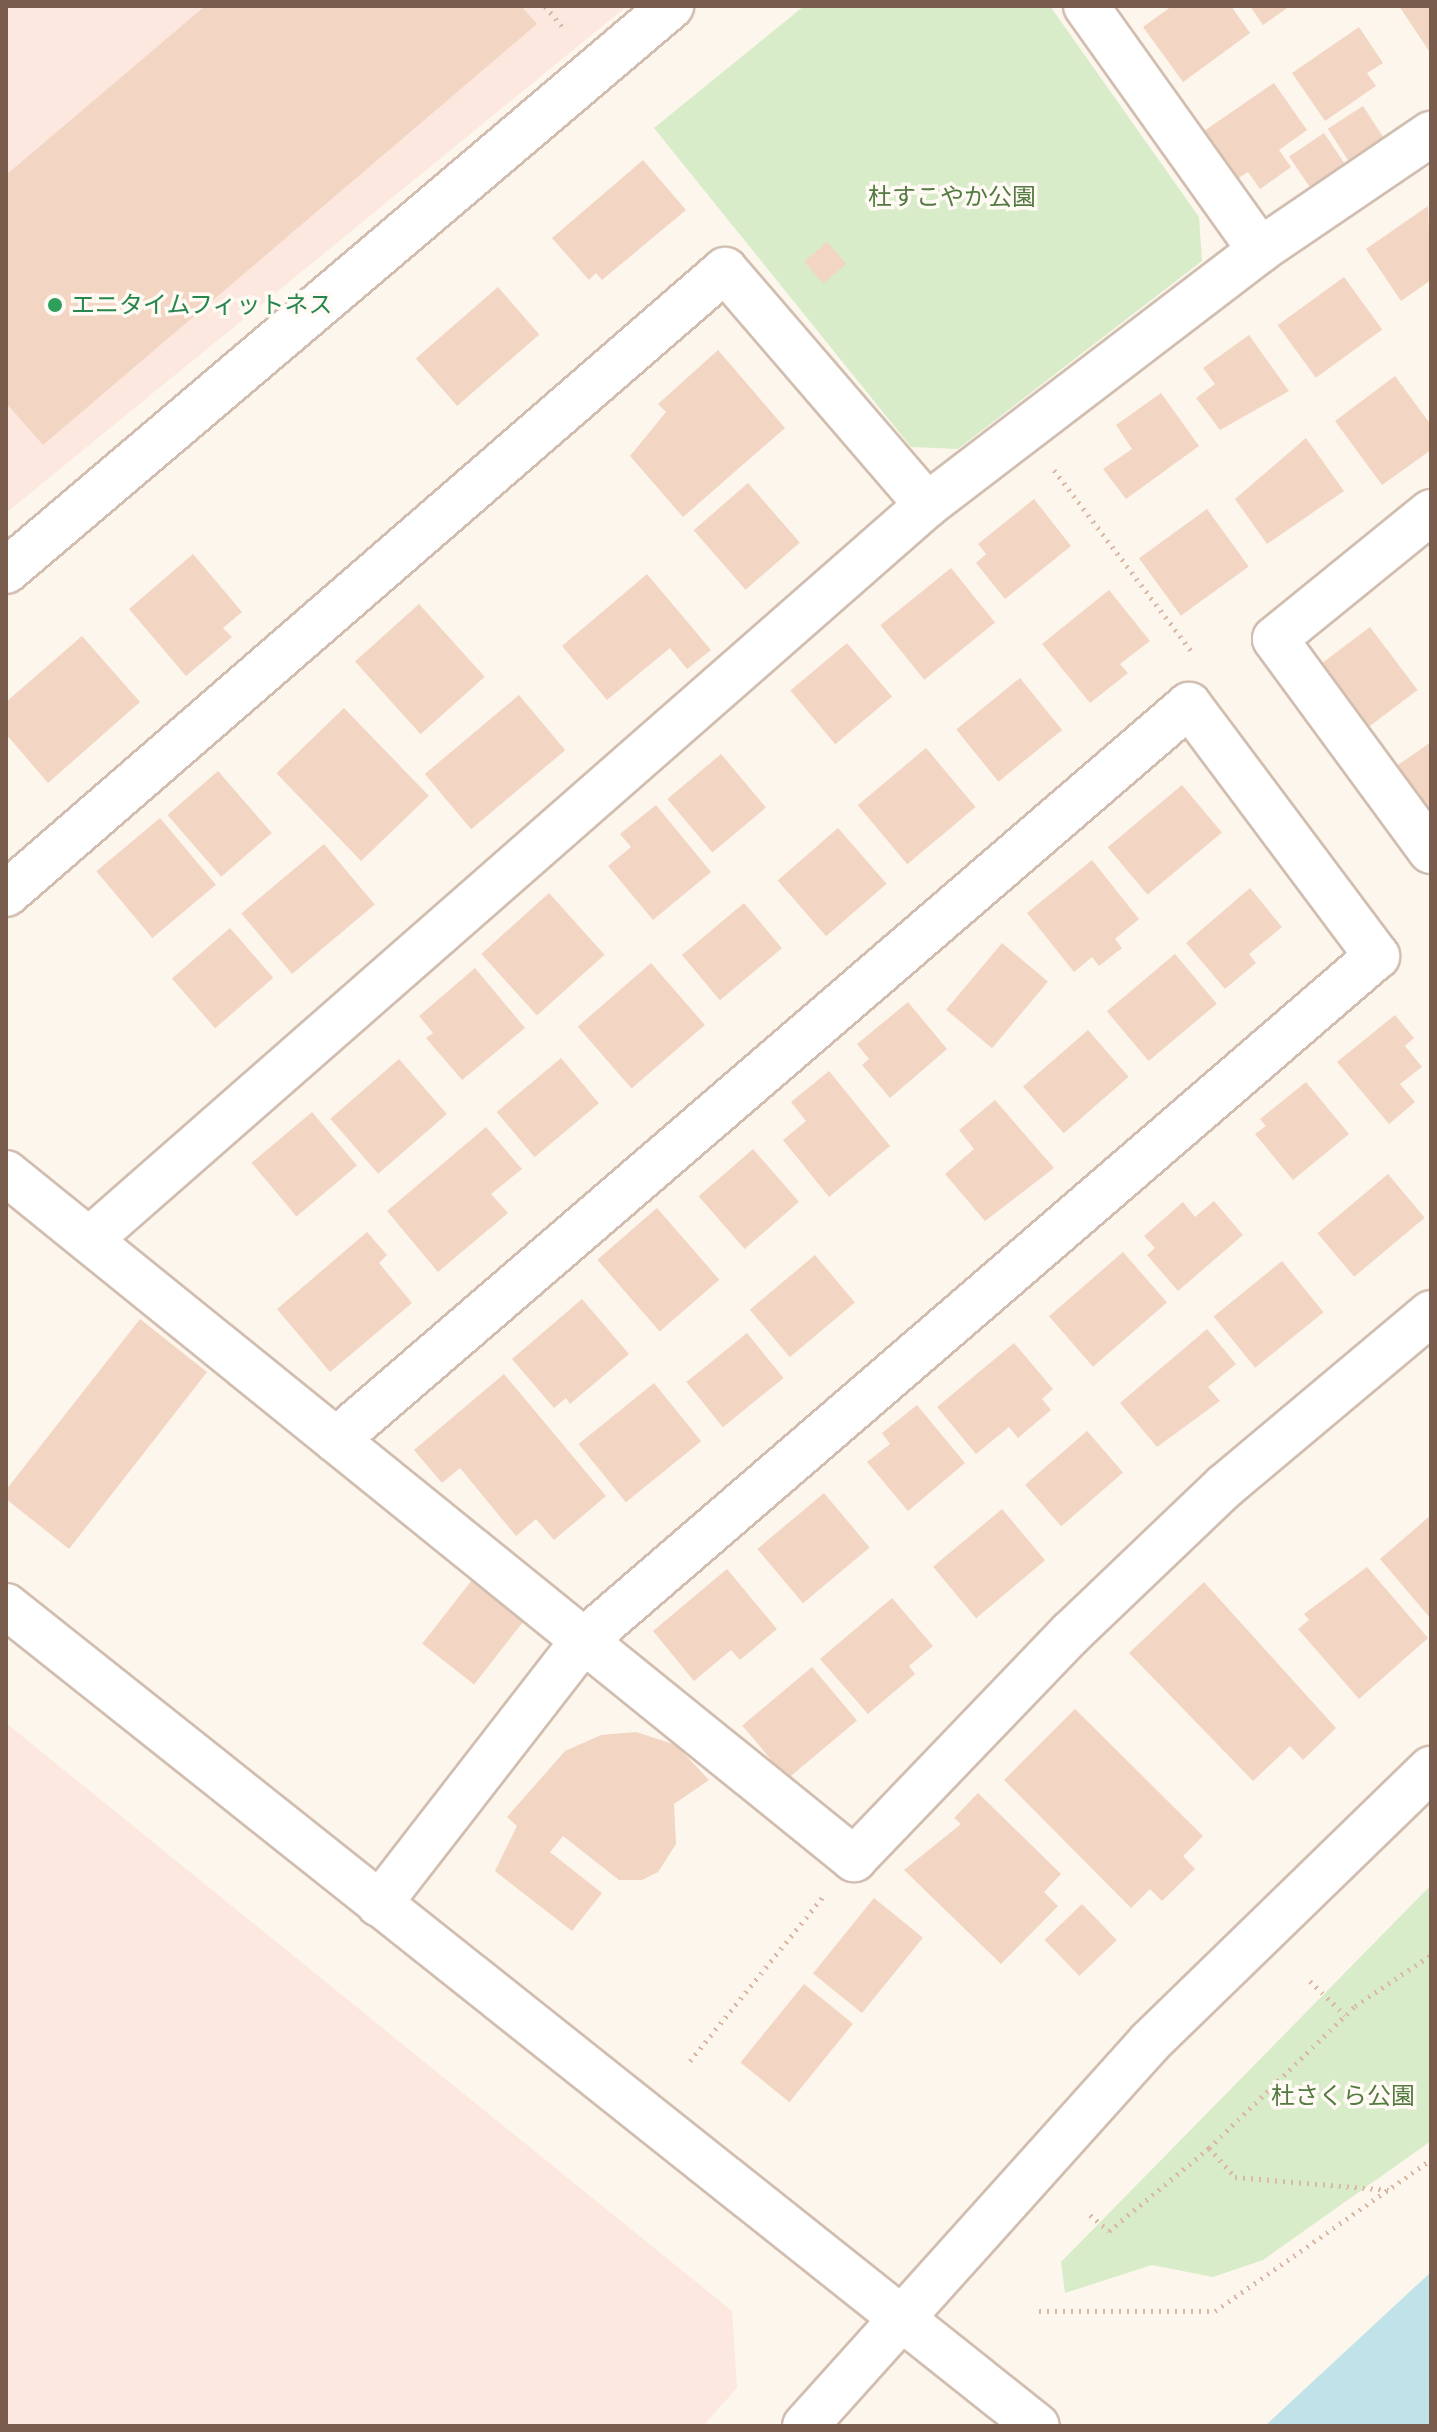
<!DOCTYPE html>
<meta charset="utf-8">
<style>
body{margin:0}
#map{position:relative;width:1437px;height:2432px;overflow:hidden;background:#fdf6ec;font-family:"Archivo Narrow","Noto Sans JP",sans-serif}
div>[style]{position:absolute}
.commercial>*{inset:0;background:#fde8e0}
.green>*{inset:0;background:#d8ecc9}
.water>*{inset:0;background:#bfe3e8}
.building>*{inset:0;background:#f3d5c3;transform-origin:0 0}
.path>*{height:5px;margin-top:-2.5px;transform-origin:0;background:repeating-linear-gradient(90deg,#d9b8a5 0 2px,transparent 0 8px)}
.roads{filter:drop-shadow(2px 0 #d1beb0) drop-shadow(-2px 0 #d1beb0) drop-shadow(0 2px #d1beb0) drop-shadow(0 -2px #d1beb0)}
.minor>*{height:44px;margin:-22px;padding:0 22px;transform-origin:22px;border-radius:22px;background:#fff}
.tertiary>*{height:44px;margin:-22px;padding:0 22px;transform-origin:22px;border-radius:22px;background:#fff}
.dots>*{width:22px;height:22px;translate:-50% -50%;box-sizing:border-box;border:4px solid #fffaf3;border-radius:50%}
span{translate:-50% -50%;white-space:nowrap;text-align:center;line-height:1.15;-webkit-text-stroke:7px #fffaf3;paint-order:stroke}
.park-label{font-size:24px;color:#537a41}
.leisure-label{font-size:24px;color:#27864d}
.left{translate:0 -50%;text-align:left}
.frame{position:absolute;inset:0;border:8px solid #7a5c4d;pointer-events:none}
</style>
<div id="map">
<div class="commercial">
<div style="clip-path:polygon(6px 6px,627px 6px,6px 513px)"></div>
<div style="clip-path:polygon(6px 1723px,732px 2311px,737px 2388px,703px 2426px,6px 2426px)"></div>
</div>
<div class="green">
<div style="clip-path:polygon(804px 6px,1050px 6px,1199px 217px,1202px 261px,958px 449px,911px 447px,654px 128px)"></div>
<div style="clip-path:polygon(1431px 1885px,1431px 2141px,1263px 2260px,1213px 2277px,1152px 2265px,1065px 2293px,1061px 2262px)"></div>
</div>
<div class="water">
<div style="clip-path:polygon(1431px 2272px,1431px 2426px,1265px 2426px)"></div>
</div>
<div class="building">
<div style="clip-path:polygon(205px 6px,521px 6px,537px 24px,43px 445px,6px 403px,6px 175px)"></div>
<div style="clip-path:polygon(1172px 6px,1231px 6px,1250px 33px,1183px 82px,1143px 27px)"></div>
<div style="clip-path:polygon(1250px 6px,1290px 6px,1263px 25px)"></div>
<div style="clip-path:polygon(1399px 6px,1431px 6px,1431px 54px)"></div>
<div style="clip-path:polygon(1359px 27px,1383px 63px,1367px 73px,1376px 86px,1325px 121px,1292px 73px)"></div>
<div style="clip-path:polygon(1274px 83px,1307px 130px,1279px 150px,1291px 167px,1260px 189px,1248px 172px,1237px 179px,1204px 131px)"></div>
<div style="left:1363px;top:106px;width:42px;height:42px;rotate:57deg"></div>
<div style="left:1324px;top:133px;width:40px;height:42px;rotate:56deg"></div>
<div style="clip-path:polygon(643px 160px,686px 210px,602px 280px,596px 273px,589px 280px,552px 238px)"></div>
<div style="clip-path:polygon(1428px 206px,1431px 280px,1401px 301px,1366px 249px)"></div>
<div style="left:827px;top:242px;width:29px;height:30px;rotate:49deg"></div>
<div style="left:1344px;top:277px;width:65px;height:82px;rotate:54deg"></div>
<div style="left:498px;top:287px;width:63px;height:109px;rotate:49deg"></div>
<div style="clip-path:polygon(1249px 335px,1289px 391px,1220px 430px,1196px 398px,1215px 384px,1203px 368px)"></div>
<div style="clip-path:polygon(718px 350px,785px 428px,683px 517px,630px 456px,666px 412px,658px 404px)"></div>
<div style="clip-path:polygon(1395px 376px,1431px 425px,1431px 450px,1382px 485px,1335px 421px)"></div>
<div style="clip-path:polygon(1161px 393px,1199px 446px,1126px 499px,1103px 469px,1132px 449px,1116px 425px)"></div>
<div style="clip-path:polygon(1306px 438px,1344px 491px,1267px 544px,1235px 499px)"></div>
<div style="left:748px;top:483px;width:79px;height:72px;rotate:49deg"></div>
<div style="clip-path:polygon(1034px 499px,1071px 546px,1005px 599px,976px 563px,986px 554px,978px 544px)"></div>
<div style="left:1207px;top:509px;width:71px;height:84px;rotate:54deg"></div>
<div style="clip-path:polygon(193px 554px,242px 612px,223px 628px,232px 637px,186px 676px,129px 609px)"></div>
<div style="left:951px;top:568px;width:70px;height:91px;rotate:51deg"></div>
<div style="clip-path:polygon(647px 574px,711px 650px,687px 669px,670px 648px,607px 700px,562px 646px)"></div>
<div style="clip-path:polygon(1109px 590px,1150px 641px,1120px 664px,1128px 673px,1090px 703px,1042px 644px)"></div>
<div style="left:419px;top:604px;width:98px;height:86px;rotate:48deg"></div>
<div style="left:1370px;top:627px;width:79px;height:71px;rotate:53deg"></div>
<div style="clip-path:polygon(82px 636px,140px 702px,48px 783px,6px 734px,6px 702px)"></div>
<div style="left:847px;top:643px;width:70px;height:74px;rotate:50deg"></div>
<div style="left:1020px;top:678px;width:67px;height:82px;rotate:51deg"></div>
<div style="left:519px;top:695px;width:72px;height:123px;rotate:50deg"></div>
<div style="left:344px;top:708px;width:122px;height:94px;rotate:46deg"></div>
<div style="clip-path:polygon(1431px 742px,1431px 827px,1385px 774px)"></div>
<div style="left:926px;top:748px;width:77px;height:89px;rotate:50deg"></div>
<div style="left:721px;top:754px;width:70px;height:70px;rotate:50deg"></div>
<div style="left:218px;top:771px;width:82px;height:67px;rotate:49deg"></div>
<div style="left:1182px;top:785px;width:62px;height:97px;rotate:50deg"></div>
<div style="clip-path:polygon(656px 805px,711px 872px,653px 920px,608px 866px,631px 847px,620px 834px)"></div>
<div style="left:160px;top:818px;width:87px;height:83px;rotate:50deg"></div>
<div style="left:838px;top:828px;width:74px;height:80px;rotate:49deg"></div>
<div style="left:324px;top:844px;width:79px;height:108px;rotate:50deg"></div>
<div style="clip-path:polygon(1092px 860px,1139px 919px,1115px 939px,1122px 948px,1099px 966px,1092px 957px,1074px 972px,1027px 913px)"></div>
<div style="clip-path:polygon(1250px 888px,1282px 927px,1249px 954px,1256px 963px,1225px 989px,1186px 943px)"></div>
<div style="left:549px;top:893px;width:83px;height:91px;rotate:48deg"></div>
<div style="left:744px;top:903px;width:59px;height:81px;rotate:50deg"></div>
<div style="left:230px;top:928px;width:66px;height:77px;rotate:49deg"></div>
<div style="left:1002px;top:943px;width:60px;height:87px;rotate:40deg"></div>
<div style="left:1175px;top:954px;width:65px;height:89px;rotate:50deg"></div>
<div style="left:651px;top:963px;width:82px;height:97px;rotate:49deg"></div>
<div style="clip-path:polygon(475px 968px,525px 1028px,462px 1080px,426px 1038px,433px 1033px,419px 1016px)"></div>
<div style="clip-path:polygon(908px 1002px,947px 1049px,890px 1098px,862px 1065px,869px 1059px,857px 1044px)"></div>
<div style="clip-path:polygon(1395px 1015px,1414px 1038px,1405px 1046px,1422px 1067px,1400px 1084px,1415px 1102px,1389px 1124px,1337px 1062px)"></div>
<div style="left:1088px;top:1030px;width:62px;height:86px;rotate:49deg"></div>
<div style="left:561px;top:1058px;width:59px;height:84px;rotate:50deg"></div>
<div style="left:399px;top:1059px;width:73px;height:91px;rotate:49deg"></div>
<div style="clip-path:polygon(829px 1071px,890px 1146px,829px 1197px,783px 1140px,806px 1121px,791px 1102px)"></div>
<div style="clip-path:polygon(1306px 1082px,1349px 1134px,1293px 1180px,1255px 1134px,1266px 1126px,1260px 1119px)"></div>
<div style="clip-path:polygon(995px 1100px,1054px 1168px,985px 1221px,945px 1174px,974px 1149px,959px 1130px)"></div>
<div style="left:312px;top:1112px;width:70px;height:79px;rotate:50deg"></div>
<div style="clip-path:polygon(486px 1127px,522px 1169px,491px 1194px,508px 1213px,438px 1272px,387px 1211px)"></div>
<div style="left:753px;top:1149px;width:70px;height:72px;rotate:49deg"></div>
<div style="left:1388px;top:1174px;width:57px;height:92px;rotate:50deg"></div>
<div style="clip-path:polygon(1214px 1201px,1243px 1235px,1178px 1291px,1147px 1255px,1155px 1248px,1144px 1236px,1183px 1202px,1195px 1217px)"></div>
<div style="left:657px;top:1208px;width:95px;height:79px;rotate:49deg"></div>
<div style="clip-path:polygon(367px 1232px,387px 1255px,379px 1263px,412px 1303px,330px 1372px,277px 1309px)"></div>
<div style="left:1123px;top:1252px;width:67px;height:98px;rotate:49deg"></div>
<div style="left:815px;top:1255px;width:62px;height:85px;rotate:50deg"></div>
<div style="left:1282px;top:1261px;width:66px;height:88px;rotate:51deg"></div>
<div style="clip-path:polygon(582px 1299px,629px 1354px,570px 1404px,566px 1398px,554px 1408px,512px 1359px)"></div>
<div style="clip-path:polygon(140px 1319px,207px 1372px,69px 1549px,6px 1499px,6px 1490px)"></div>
<div style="clip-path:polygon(1207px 1329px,1236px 1364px,1208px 1387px,1220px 1401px,1157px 1447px,1120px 1403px)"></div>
<div style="left:747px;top:1333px;width:58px;height:78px;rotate:51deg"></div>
<div style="clip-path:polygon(1014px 1343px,1053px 1389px,1042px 1399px,1051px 1410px,1018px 1438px,1009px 1427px,976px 1454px,937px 1407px)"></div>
<div style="clip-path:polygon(504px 1374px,606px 1496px,554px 1540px,536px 1519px,516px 1536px,460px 1468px,442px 1483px,414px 1450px)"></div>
<div style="left:654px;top:1383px;width:75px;height:97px;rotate:51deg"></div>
<div style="clip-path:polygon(917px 1405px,965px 1463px,908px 1511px,867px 1462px,890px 1444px,882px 1433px)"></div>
<div style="left:1087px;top:1431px;width:55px;height:82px;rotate:49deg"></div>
<div style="left:824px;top:1493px;width:71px;height:87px;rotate:50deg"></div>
<div style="left:1002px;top:1509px;width:67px;height:90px;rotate:50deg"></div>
<div style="clip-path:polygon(1431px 1515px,1431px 1619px,1380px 1559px)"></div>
<div style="clip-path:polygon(1367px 1567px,1428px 1638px,1359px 1699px,1298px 1629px,1309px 1620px,1304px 1614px)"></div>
<div style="clip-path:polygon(727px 1569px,777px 1629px,740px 1660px,731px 1650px,694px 1681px,653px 1631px)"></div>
<div style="left:472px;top:1580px;width:66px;height:81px;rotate:38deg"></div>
<div style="clip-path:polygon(1204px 1582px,1336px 1728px,1303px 1760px,1290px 1746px,1253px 1781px,1129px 1653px)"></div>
<div style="clip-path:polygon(892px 1598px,933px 1646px,909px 1666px,915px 1674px,868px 1714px,820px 1659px)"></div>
<div style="left:812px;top:1667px;width:70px;height:91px;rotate:50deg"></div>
<div style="clip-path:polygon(1075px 1709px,1203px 1836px,1183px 1856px,1195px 1869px,1162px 1901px,1150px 1889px,1131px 1908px,1004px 1780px)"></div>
<div style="clip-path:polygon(636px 1732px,676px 1745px,709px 1780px,674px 1804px,676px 1844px,658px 1872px,642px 1880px,619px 1880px,563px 1836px,550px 1852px,602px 1893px,572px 1931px,495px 1871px,517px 1826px,507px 1817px,565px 1751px,601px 1735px)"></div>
<div style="clip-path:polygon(978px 1793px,1061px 1874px,1044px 1892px,1058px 1906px,1001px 1964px,904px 1870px,961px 1824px,954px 1818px)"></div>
<div style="left:874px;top:1898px;width:63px;height:97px;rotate:39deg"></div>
<div style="left:1082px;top:1904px;width:50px;height:52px;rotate:46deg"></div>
<div style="left:804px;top:1984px;width:63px;height:101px;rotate:39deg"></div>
</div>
<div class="path">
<div style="left:545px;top:6px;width:31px;rotate:50deg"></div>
<div style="left:1054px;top:470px;width:230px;rotate:52.8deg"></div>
<div style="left:1310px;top:1981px;width:49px;rotate:44.2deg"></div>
<div style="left:690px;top:2061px;width:211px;rotate:-51deg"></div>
<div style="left:1209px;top:2148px;width:204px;rotate:-44.2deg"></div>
<div style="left:1355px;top:2006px;width:92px;rotate:-33.9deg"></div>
<div style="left:1090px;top:2215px;width:25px;rotate:40deg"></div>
<div style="left:1109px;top:2231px;width:130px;rotate:-39.7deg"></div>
<div style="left:1209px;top:2148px;width:39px;rotate:48deg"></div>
<div style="left:1235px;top:2177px;width:155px;rotate:4.8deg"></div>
<div style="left:1039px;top:2311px;width:176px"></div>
<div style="left:1215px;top:2311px;width:264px;rotate:-35deg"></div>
</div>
<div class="roads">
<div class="minor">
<div style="left:1086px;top:6px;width:300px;rotate:54.5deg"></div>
<div style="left:1431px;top:512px;width:201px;rotate:140.9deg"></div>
<div style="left:1275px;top:639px;width:263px;rotate:53.7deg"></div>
<div style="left:6px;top:894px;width:952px;rotate:-40.95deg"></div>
<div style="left:725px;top:270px;width:310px;rotate:49.3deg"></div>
<div style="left:6px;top:1173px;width:1091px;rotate:38.97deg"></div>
<div style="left:854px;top:1859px;width:313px;rotate:-46.2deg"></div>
<div style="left:1071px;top:1633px;width:213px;rotate:-43.7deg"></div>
<div style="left:1225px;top:1486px;width:269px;rotate:-40deg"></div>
<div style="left:89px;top:1240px;width:1115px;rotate:-41.25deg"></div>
<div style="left:927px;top:505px;width:419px;rotate:-37.4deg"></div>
<div style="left:1260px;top:250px;width:207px;rotate:-34.2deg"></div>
<div style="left:336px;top:1440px;width:1126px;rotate:-40.75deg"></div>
<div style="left:1189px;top:705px;width:314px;rotate:53.2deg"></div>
<div style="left:1377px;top:956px;width:1049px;rotate:139.21deg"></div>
<div style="left:583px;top:1641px;width:333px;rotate:127.8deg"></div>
</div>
<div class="tertiary">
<div style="left:6px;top:571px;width:873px;rotate:-40.35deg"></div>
<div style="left:6px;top:1606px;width:1317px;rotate:38.5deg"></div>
<div style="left:805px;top:2426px;width:516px;rotate:-48.06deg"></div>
<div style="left:1150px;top:2042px;width:392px;rotate:-44.2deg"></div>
</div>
</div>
<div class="dots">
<div style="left:55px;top:305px;background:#2e9e5b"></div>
</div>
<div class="park-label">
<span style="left:952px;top:197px">杜すこやか公園</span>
<span style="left:1343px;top:2096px">杜さくら公園</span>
</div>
<div class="leisure-label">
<span class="left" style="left:71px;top:305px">エニタイムフィットネス</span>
</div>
<div class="frame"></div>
</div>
